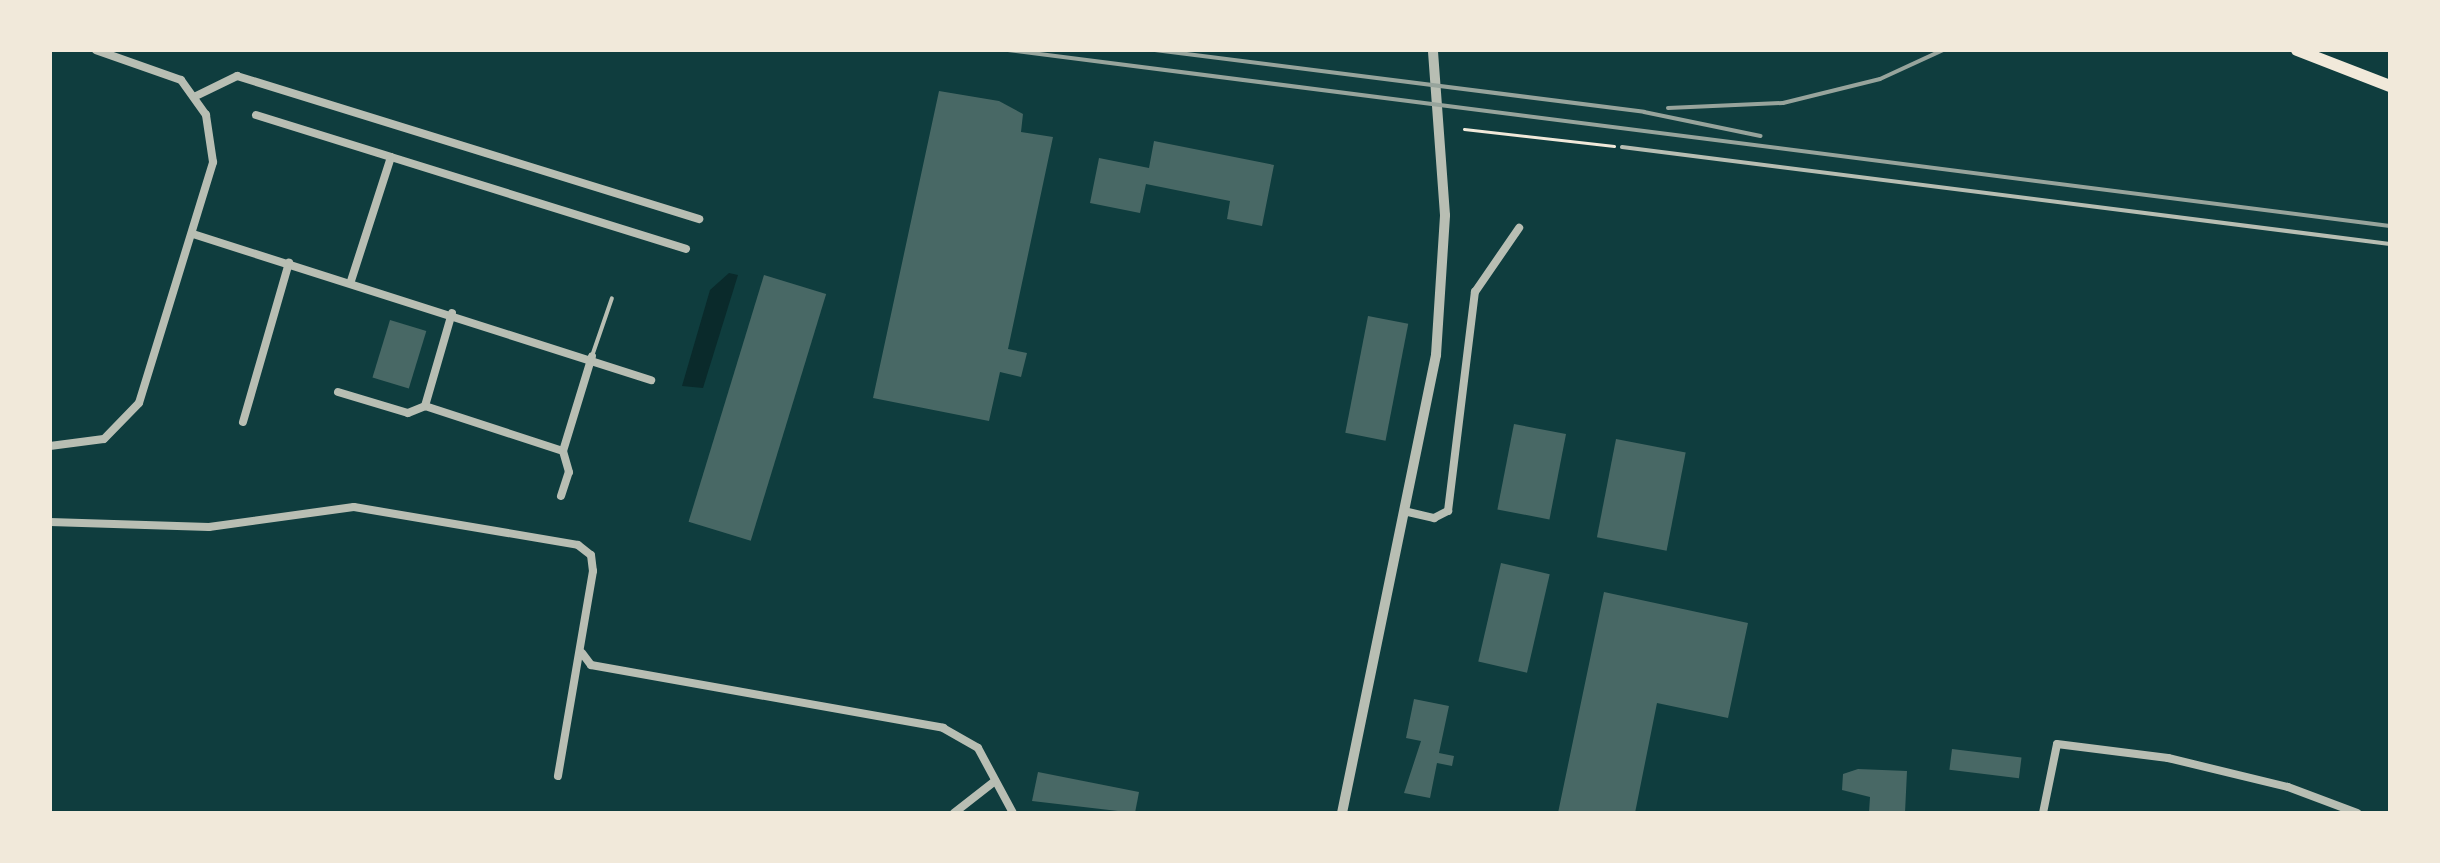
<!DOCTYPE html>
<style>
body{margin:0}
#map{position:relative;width:2440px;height:863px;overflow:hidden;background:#0f3d3e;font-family:Helvetica,sans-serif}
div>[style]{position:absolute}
.water>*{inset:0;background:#0a2a2b}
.building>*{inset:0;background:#486865;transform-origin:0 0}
.path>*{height:3px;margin:-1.5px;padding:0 1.5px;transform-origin:1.5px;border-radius:1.5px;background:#f1e9da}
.service>*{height:4px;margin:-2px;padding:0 2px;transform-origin:2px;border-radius:2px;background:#b8beb3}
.minor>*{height:8px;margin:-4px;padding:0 4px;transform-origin:4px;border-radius:4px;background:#b8beb3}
.tertiary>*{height:10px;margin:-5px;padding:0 5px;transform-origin:5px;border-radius:5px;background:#b8beb3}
.secondary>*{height:12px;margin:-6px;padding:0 6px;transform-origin:6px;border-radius:6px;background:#f1e9da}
.rail>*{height:4px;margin:-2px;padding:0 2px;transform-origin:2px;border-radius:2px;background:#97a49c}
span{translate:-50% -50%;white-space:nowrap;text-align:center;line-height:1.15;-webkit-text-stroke:7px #f1e9da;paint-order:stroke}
.frame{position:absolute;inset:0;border:52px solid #f1e9da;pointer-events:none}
</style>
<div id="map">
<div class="water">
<div style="clip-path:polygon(729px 273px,738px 275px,703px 388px,682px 386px,710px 290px)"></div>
</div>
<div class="building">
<div style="clip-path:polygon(939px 91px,999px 101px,1023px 114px,1021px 132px,1053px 137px,1008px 349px,1027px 353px,1021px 377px,1000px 372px,989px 421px,873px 398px)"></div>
<div style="clip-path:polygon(1154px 141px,1274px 165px,1262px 226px,1227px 219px,1230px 201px,1146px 184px,1140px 213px,1090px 203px,1099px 158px,1149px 168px)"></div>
<div style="left:764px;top:275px;width:65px;height:258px;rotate:17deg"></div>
<div style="left:1368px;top:316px;width:41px;height:119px;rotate:11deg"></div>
<div style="left:390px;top:320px;width:38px;height:60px;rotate:17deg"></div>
<div style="left:1514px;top:424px;width:53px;height:87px;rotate:11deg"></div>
<div style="left:1616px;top:439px;width:71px;height:100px;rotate:11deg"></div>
<div style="left:1501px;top:563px;width:50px;height:101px;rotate:13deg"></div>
<div style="clip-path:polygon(1604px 592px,1748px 623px,1728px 718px,1657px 703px,1635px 813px,1558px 813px)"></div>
<div style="clip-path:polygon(1414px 699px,1449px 706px,1439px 753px,1454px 756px,1452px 766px,1437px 763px,1430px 798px,1404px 793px,1421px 741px,1406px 738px)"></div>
<div style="left:1952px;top:749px;width:70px;height:21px;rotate:7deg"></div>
<div style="clip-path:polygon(1858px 769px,1907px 771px,1905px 813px,1869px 813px,1870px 797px,1842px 790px,1843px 774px)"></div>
<div style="clip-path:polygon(1038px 772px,1139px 792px,1135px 813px,1032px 801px)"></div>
</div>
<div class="path">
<div style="left:1464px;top:129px;width:151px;rotate:6.5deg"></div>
</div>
<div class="service">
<div style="left:1622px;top:147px;width:774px;rotate:7.2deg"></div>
<div style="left:592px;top:356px;width:61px;rotate:-71deg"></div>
</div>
<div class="minor">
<div style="left:196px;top:96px;width:46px;rotate:-26deg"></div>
<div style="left:237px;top:76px;width:484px;rotate:17.2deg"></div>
<div style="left:256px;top:115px;width:141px;rotate:17.3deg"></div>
<div style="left:391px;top:157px;width:130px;rotate:107.9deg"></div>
<div style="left:391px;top:157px;width:309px;rotate:17.3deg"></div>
<div style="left:193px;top:234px;width:481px;rotate:17.7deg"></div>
<div style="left:452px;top:313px;width:97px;rotate:106.2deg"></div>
<div style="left:425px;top:406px;width:145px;rotate:18.1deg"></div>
<div style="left:563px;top:451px;width:99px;rotate:-73deg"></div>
<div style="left:338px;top:392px;width:73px;rotate:16.7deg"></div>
<div style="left:408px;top:413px;width:18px;rotate:-22deg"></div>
<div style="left:243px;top:422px;width:166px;rotate:-73.9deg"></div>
<div style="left:50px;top:446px;width:54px;rotate:-7.4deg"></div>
<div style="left:104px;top:439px;width:50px;rotate:-45.8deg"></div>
<div style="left:139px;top:403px;width:252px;rotate:-72.9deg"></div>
<div style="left:213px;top:162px;width:48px;rotate:-98.5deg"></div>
<div style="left:206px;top:115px;width:43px;rotate:-125.5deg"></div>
<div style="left:181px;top:80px;width:90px;rotate:-160.6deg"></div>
<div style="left:561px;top:496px;width:25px;rotate:-72deg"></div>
<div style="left:569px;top:472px;width:22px;rotate:-106deg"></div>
<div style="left:1408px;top:512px;width:27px;rotate:13deg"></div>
<div style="left:1434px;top:518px;width:16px;rotate:-27deg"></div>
<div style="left:1448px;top:511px;width:221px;rotate:-83deg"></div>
<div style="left:1475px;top:292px;width:78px;rotate:-55.5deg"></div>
<div style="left:50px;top:522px;width:159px;rotate:1.8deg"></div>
<div style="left:209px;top:527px;width:146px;rotate:-7.9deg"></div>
<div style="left:354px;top:507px;width:227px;rotate:9.6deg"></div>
<div style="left:578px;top:545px;width:16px;rotate:38deg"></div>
<div style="left:591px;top:555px;width:16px;rotate:83deg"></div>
<div style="left:593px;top:571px;width:208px;rotate:99.7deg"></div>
<div style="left:582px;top:653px;width:15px;rotate:53deg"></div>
<div style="left:591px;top:665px;width:358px;rotate:10.1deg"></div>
<div style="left:943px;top:728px;width:40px;rotate:29.7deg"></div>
<div style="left:978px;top:748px;width:74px;rotate:61.7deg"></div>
<div style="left:954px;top:813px;width:52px;rotate:-38deg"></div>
<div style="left:2043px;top:813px;width:70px;rotate:-78.5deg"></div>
<div style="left:2057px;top:744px;width:112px;rotate:7.2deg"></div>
<div style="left:2168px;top:758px;width:123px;rotate:13.6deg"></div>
<div style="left:2288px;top:787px;width:74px;rotate:20.6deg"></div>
</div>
<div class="tertiary">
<div style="left:1342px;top:813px;width:468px;rotate:-78.4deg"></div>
<div style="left:1436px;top:355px;width:140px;rotate:-86.3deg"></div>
<div style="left:1445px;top:215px;width:165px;rotate:-94.2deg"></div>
</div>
<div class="secondary">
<div style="left:2297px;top:50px;width:100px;rotate:21.2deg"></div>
</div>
<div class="rail">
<div style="left:1008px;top:50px;width:1393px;rotate:7.26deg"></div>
<div style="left:1155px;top:50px;width:493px;rotate:7.2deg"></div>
<div style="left:1644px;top:112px;width:119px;rotate:11.6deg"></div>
<div style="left:1668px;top:108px;width:115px;rotate:-2.5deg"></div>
<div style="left:1783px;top:103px;width:100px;rotate:-13.9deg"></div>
<div style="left:1880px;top:79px;width:69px;rotate:-24.7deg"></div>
</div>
<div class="frame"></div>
</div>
